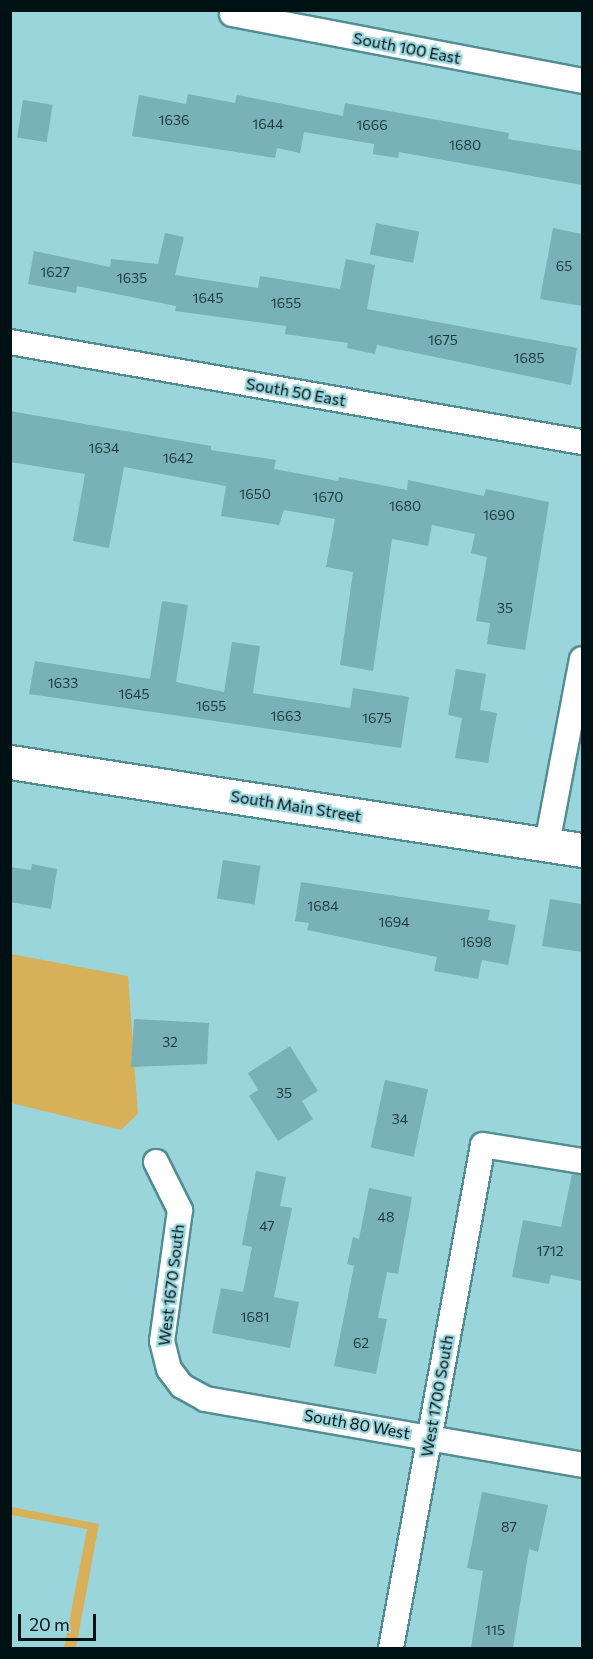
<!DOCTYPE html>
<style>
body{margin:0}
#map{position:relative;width:593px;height:1659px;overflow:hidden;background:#9ad5db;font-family:Commissioner,sans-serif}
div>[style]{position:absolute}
.green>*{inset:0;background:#d9b05a}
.building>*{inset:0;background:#78b2b8;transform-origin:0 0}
.roads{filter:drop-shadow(2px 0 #538d93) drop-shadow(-2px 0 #538d93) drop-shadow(0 2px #538d93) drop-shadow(0 -2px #538d93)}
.street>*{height:24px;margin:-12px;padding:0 12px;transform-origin:12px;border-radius:12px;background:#fff}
.secondary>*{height:33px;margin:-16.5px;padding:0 16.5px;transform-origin:16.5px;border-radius:16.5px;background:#fff}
span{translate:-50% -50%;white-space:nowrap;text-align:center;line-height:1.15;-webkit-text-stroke:4.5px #9ad5db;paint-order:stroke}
.number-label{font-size:14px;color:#1e393c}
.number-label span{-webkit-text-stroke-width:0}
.street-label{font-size:16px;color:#001113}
.frame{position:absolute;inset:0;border:12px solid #001113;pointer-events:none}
.scale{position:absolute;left:18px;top:1614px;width:78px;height:27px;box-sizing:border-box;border:3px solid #001113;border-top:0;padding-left:8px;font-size:18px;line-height:21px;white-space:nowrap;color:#001113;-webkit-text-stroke:4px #9ad5db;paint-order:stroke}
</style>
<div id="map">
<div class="green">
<div style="clip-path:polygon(11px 954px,128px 976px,138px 1114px,121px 1130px,11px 1103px)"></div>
<div style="clip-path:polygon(11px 1507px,99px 1524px,76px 1648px,64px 1648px,87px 1529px,11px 1515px)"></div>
</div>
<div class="building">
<div style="clip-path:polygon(188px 94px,235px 103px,237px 95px,343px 116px,345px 103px,509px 133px,508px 139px,582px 151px,582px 185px,399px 152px,398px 158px,373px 154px,374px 144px,304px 132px,300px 153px,277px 148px,275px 158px,132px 136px,139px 95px,186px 104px)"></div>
<div style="left:23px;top:100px;width:30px;height:38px;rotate:9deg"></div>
<div style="left:376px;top:223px;width:44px;height:32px;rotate:11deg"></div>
<div style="clip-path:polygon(553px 228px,582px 234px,582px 306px,540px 299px)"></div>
<div style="clip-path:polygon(165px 233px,184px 237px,175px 275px,258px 288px,260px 276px,340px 289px,346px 259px,375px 265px,367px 309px,577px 348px,571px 385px,377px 345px,375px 354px,347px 348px,348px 343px,285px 334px,286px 326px,175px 311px,176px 306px,77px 286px,76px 293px,28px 284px,34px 251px,110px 267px,111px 259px,158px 264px)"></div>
<div style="clip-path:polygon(10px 411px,211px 446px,211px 450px,276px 460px,274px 469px,338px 481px,339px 477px,407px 490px,408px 480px,484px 496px,486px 489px,549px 502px,525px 650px,487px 644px,490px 623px,476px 621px,487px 557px,471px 553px,475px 534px,432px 525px,428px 546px,392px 539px,373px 671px,340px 665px,353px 572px,326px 567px,335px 519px,284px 510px,279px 525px,221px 516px,226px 486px,124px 467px,109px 548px,73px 541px,85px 474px,10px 462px)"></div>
<div style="clip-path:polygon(162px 601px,188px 605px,176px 682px,224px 692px,232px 642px,260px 646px,253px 693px,350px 708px,353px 688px,409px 697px,401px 748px,29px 694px,35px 661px,150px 679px)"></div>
<div style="clip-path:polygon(456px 669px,486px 674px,480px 710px,497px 713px,488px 763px,455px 758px,462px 718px,448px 715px)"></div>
<div style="left:223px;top:860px;width:38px;height:39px;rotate:9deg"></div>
<div style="clip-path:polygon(32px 864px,57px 869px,51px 909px,10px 902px,10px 867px,31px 870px)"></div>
<div style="clip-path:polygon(301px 882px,490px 910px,488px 920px,516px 925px,508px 965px,482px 960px,478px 979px,434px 971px,437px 957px,307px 930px,309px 923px,295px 921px)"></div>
<div style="clip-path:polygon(550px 899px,582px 904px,582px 952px,542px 946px)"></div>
<div style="clip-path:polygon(134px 1019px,209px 1023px,207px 1064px,131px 1067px)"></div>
<div style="clip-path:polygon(290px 1046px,318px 1091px,302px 1101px,313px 1119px,278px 1141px,249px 1096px,258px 1090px,248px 1073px)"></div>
<div style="left:385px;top:1080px;width:44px;height:69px;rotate:12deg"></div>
<div style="clip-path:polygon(256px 1171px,286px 1177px,280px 1206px,292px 1208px,274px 1297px,299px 1302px,290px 1348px,212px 1333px,221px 1288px,243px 1292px,252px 1247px,242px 1245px)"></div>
<div style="clip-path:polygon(572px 1174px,582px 1175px,582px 1281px,551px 1275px,549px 1284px,512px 1277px,523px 1220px,561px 1227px)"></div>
<div style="clip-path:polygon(369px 1188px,412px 1197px,398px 1274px,387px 1272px,378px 1318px,387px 1319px,376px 1374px,334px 1366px,354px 1266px,347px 1264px,353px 1237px,359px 1239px)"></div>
<div style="clip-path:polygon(482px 1492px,548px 1505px,538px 1552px,529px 1549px,513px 1648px,471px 1648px,483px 1571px,467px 1568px)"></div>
</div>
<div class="roads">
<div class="street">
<div style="left:232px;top:14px;width:356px;rotate:10.8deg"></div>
<div style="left:10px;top:342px;width:581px;rotate:9.92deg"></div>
<div style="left:547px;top:844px;width:188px;rotate:-79.3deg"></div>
<div style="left:156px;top:1162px;width:54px;rotate:63.4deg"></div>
<div style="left:180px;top:1210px;width:132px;rotate:97.8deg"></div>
<div style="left:162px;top:1341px;width:29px;rotate:76deg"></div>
<div style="left:169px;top:1369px;width:21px;rotate:53deg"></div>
<div style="left:182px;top:1386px;width:26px;rotate:29deg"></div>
<div style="left:205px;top:1399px;width:383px;rotate:9.9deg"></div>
<div style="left:391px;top:1648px;width:511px;rotate:-79.64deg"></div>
<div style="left:483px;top:1145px;width:100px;rotate:9.2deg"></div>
</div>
<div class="secondary">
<div style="left:10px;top:762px;width:579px;rotate:8.75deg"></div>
</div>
</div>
<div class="number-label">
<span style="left:174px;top:120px">1636</span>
<span style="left:268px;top:124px">1644</span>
<span style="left:372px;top:125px">1666</span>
<span style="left:465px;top:145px">1680</span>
<span style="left:564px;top:266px">65</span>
<span style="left:55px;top:272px">1627</span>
<span style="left:132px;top:278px">1635</span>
<span style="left:208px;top:298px">1645</span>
<span style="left:286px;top:303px">1655</span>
<span style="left:443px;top:340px">1675</span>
<span style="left:529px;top:358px">1685</span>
<span style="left:104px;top:448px">1634</span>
<span style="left:178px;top:458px">1642</span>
<span style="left:255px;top:494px">1650</span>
<span style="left:328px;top:497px">1670</span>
<span style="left:405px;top:506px">1680</span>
<span style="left:499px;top:515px">1690</span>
<span style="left:505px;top:608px">35</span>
<span style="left:63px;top:683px">1633</span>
<span style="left:134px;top:694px">1645</span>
<span style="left:211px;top:706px">1655</span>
<span style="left:286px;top:716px">1663</span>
<span style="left:377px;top:718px">1675</span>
<span style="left:323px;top:906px">1684</span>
<span style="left:394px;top:922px">1694</span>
<span style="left:476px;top:942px">1698</span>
<span style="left:170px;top:1042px">32</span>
<span style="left:284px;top:1093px">35</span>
<span style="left:400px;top:1119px">34</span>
<span style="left:386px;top:1217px">48</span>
<span style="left:267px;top:1226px">47</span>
<span style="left:550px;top:1251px">1712</span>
<span style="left:255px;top:1317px">1681</span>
<span style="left:361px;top:1343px">62</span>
<span style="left:509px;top:1527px">87</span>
<span style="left:495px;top:1630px">115</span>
</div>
<div class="street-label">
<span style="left:407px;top:48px;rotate:11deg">South 100 East</span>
<span style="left:296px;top:392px;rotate:10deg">South 50 East</span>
<span style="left:296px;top:806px;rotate:9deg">South Main Street</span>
<span style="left:171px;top:1285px;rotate:-83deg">West 1670 South</span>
<span style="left:437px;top:1396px;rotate:-80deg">West 1700 South</span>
<span style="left:357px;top:1424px;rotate:10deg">South 80 West</span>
</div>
<div class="frame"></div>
<div class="scale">20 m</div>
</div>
